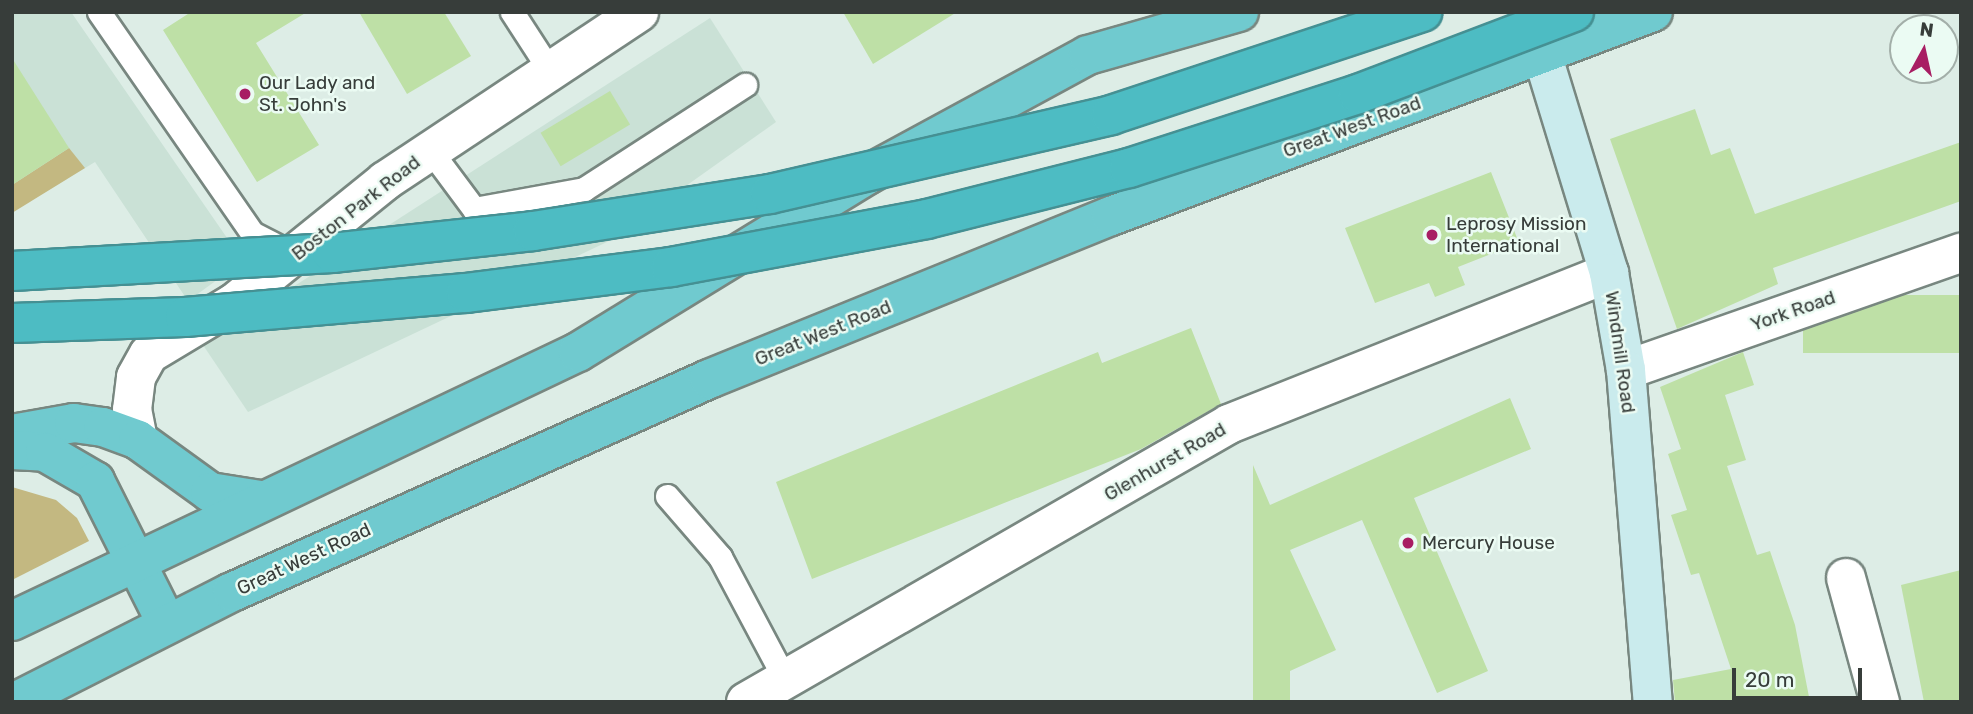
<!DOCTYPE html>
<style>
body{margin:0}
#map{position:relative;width:1973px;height:714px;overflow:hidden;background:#ddede6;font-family:Rubik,sans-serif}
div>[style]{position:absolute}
.built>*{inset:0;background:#cae1d6}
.green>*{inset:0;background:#c3b881}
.building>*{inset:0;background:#bee0a6;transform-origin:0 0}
.roads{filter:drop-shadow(2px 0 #788780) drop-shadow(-2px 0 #788780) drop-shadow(0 2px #788780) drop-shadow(0 -2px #788780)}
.service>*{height:23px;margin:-11.5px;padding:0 11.5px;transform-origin:11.5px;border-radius:11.5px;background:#fff}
.minor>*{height:38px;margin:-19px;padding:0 19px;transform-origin:19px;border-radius:19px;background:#fff}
.secondary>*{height:38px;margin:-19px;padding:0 19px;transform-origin:19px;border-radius:19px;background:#caebed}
.trunk>*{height:38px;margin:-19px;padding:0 19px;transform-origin:19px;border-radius:19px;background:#70cacf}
.bridges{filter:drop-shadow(2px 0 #459093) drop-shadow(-2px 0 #459093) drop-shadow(0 2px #459093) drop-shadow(0 -2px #459093)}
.motorway-bridge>*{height:38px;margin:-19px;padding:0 19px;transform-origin:19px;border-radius:19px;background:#4dbcc3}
.dots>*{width:19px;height:19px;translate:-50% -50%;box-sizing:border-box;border:4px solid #ebfbf3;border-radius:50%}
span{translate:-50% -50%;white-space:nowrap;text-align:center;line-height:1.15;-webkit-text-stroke:5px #ebfbf3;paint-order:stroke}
.poi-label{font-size:19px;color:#373d3a}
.left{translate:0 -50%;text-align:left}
.street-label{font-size:19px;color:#373d3a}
.frame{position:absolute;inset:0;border:14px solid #373d3a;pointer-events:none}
.north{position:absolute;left:1889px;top:14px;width:70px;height:70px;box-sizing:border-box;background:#ebfbf3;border:2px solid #a3afa9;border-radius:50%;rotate:8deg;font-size:19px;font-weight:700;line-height:28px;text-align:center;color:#373d3a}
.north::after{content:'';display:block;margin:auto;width:24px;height:32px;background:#a81e63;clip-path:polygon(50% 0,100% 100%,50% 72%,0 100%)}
.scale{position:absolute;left:1732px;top:668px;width:130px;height:32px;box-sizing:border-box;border:4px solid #373d3a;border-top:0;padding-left:9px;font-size:21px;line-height:24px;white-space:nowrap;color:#373d3a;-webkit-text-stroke:5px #ebfbf3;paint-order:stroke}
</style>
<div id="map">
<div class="built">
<div style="clip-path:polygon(12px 12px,71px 12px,243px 261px,188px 301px,95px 162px,12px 212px)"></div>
<div style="clip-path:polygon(710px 18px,776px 122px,607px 242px,248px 412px,203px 345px)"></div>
</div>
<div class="green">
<div style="clip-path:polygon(69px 148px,85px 168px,12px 213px,12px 185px)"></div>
<div style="clip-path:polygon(12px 487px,56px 500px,77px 518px,89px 541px,12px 580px)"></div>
</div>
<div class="building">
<div style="clip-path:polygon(191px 12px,307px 12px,256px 43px,319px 145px,257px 182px,163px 30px)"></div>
<div style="clip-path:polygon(359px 12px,444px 12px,471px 56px,407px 94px)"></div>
<div style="clip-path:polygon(843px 12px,957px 12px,873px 64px)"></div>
<div style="clip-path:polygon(12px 58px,69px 148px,12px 185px)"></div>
<div style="left:610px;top:91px;width:39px;height:81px;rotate:59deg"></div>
<div style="clip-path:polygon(1695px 109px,1711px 155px,1730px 148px,1755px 214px,1961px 142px,1961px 201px,1773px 268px,1778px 284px,1677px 329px,1610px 139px)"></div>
<div style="clip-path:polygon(1491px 172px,1519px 243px,1458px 267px,1465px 285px,1435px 297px,1429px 283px,1375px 303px,1345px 228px)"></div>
<div style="left:1961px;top:295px;width:58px;height:158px;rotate:90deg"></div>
<div style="clip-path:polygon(1191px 328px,1221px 404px,1141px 449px,812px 579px,776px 482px,1098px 352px,1102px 363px)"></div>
<div style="clip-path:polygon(1743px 352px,1754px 385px,1725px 395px,1746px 460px,1727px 466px,1757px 555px,1770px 551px,1795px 625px,1810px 702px,1675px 702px,1673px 680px,1731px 669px,1699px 573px,1691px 575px,1671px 515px,1687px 510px,1668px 454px,1681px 449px,1660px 387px)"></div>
<div style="clip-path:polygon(1510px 398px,1531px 449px,1414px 498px,1488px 671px,1437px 693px,1362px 520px,1290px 550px,1336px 650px,1290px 671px,1290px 702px,1253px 702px,1253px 465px,1270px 505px)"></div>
<div style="clip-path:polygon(1961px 570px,1961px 702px,1924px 702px,1901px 585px)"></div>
</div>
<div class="roads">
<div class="service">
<div style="left:99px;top:12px;width:269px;rotate:55.3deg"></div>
<div style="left:252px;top:233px;width:39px;rotate:27deg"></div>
<div style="left:512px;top:12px;width:68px;rotate:57deg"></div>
<div style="left:430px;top:150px;width:74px;rotate:53.3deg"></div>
<div style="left:474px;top:209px;width:112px;rotate:-10.3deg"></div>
<div style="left:584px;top:189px;width:192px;rotate:-32.9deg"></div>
<div style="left:667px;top:496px;width:81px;rotate:49deg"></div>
<div style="left:720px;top:557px;width:138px;rotate:62deg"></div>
</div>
<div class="minor">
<div style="left:1626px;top:370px;width:355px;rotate:-19.3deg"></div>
<div style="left:138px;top:440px;width:31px;rotate:-101deg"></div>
<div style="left:132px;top:410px;width:33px;rotate:-83deg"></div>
<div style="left:136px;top:377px;width:26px;rotate:-61deg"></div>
<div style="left:149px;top:354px;width:99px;rotate:-31deg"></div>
<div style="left:234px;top:303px;width:194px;rotate:-38.9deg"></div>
<div style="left:385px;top:181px;width:305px;rotate:-33.6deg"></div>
<div style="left:1846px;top:578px;width:129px;rotate:74.7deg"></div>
<div style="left:746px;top:702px;width:557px;rotate:-29.92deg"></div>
<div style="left:1229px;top:424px;width:409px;rotate:-21.7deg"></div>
</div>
<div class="secondary">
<div style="left:1532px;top:21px;width:264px;rotate:73deg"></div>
<div style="left:1609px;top:273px;width:98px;rotate:80.1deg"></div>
<div style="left:1626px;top:370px;width:333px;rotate:85.4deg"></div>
</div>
<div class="trunk">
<div style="left:12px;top:434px;width:63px;rotate:-10.1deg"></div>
<div style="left:74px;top:423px;width:29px;rotate:8deg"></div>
<div style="left:103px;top:427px;width:37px;rotate:20deg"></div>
<div style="left:138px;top:440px;width:89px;rotate:35.8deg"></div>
<div style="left:210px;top:492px;width:51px;rotate:9.1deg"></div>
<div style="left:12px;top:450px;width:33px;rotate:3deg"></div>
<div style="left:45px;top:452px;width:58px;rotate:30.1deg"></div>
<div style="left:95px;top:481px;width:160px;rotate:63.3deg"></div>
<div style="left:12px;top:621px;width:627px;rotate:-25.42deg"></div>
<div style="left:578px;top:352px;width:339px;rotate:-31.5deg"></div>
<div style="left:867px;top:175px;width:251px;rotate:-28.5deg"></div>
<div style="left:1088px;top:55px;width:157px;rotate:-15.9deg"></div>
<div style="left:15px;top:702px;width:243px;rotate:-26.9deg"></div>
<div style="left:232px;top:592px;width:522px;rotate:-24.06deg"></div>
<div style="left:709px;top:379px;width:434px;rotate:-22.1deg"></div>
<div style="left:1111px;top:216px;width:579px;rotate:-20.63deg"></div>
</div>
</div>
<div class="bridges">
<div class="motorway-bridge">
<div style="left:12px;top:271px;width:321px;rotate:-3.2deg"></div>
<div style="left:332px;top:253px;width:202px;rotate:-6.2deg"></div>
<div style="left:533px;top:231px;width:240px;rotate:-8.9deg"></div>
<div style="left:770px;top:194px;width:350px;rotate:-13deg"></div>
<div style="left:1111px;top:115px;width:328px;rotate:-18.3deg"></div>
<div style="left:12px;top:323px;width:173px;rotate:-2deg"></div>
<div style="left:185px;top:317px;width:282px;rotate:-4.9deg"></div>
<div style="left:466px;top:293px;width:207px;rotate:-7.2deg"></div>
<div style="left:671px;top:267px;width:260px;rotate:-10.6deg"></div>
<div style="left:927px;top:219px;width:208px;rotate:-14.2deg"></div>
<div style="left:1129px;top:168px;width:241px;rotate:-17.9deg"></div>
<div style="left:1358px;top:94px;width:231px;rotate:-20.8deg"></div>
</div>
</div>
<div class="dots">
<div style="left:245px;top:94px;background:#a81e63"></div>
<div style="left:1432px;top:235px;background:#a81e63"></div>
<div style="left:1408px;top:543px;background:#a81e63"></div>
</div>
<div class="poi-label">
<span class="left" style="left:259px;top:94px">Our Lady and<br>St. John's</span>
<span class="left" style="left:1446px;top:235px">Leprosy Mission<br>International</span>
<span class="left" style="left:1422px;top:543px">Mercury House</span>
</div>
<div class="street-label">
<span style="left:1352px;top:127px;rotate:-20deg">Great West Road</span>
<span style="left:356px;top:208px;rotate:-38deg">Boston Park Road</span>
<span style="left:1793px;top:311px;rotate:-19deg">York Road</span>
<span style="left:823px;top:333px;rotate:-22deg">Great West Road</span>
<span style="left:1620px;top:352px;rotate:82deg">Windmill Road</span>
<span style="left:1165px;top:462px;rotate:-30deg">Glenhurst Road</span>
<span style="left:304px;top:559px;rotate:-25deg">Great West Road</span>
</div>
<div class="frame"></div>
<div class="north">N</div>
<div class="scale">20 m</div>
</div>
